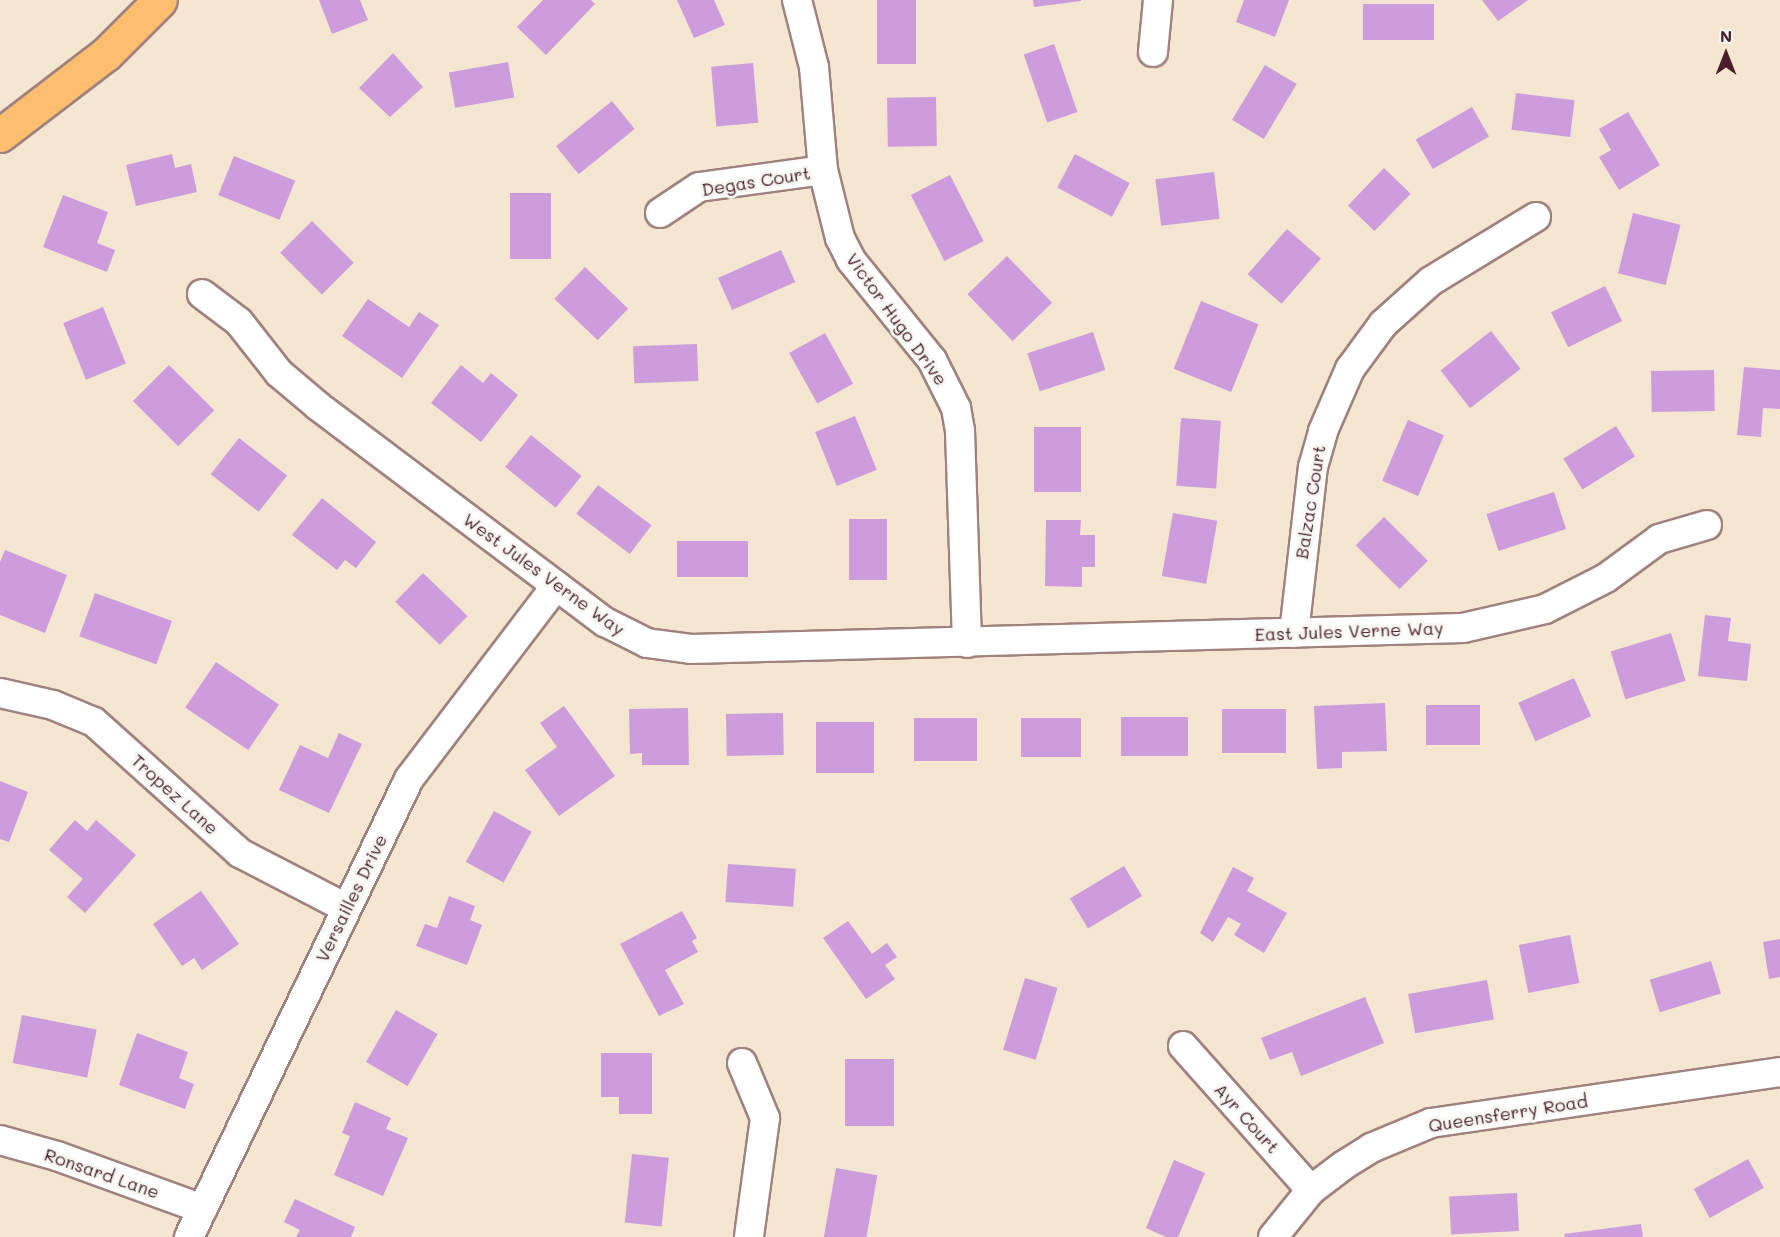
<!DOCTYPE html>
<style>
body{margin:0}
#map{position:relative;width:1780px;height:1237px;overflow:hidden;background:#f4e6d1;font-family:Mali,sans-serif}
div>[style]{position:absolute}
.building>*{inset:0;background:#cc9cdd;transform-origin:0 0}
.roads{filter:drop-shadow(2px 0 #9f827e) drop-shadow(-2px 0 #9f827e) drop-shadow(0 2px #9f827e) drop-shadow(0 -2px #9f827e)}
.minor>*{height:28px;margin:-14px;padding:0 14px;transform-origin:14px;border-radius:14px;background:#fff}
.major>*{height:33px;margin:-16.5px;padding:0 16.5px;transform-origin:16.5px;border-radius:16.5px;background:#fbbd6e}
span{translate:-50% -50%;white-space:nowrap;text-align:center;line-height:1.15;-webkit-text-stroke:6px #f6f6f2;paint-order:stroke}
.street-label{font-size:18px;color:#4a1f2b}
.north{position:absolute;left:1696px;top:24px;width:60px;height:60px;-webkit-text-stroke:4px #f6f6f2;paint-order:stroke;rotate:0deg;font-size:16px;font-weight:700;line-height:24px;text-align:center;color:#4a1f2b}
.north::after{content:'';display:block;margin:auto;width:21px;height:27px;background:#4a1f2b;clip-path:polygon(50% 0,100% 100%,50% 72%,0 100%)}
</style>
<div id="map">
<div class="building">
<div style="clip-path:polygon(319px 0,360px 0,368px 20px,332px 34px)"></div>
<div style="clip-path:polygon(543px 0,591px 0,595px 4px,546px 55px,517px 27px)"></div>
<div style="clip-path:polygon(677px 0,714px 0,725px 25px,694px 38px)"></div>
<div style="left:877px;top:0;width:39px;height:64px"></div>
<div style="clip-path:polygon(1033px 0,1081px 0,1081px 1px,1034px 7px)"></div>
<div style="clip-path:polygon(1244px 0,1289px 0,1275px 37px,1236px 22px)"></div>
<div style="clip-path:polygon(1482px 0,1528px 0,1498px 21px)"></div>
<div style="left:1363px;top:4px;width:71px;height:36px"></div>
<div style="left:1054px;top:44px;width:72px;height:32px;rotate:71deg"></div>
<div style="clip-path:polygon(393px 53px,423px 87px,390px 117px,359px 88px)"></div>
<div style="left:508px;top:62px;width:36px;height:60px;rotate:80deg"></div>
<div style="left:753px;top:63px;width:60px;height:42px;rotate:85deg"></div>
<div style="left:1265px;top:65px;width:37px;height:64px;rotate:31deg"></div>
<div style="left:1516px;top:93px;width:59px;height:37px;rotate:7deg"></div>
<div style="left:936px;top:97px;width:49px;height:49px;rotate:89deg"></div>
<div style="left:612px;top:101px;width:36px;height:72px;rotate:51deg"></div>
<div style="left:1472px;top:107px;width:34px;height:65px;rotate:60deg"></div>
<div style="clip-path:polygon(1628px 112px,1660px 165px,1619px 190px,1599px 157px,1611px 150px,1599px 129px)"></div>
<div style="clip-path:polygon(172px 154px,175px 168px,191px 164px,197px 192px,136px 206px,126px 165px)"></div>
<div style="left:1075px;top:154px;width:62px;height:38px;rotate:28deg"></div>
<div style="left:234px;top:156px;width:66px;height:42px;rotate:22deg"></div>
<div style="left:1384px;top:168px;width:37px;height:52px;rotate:44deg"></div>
<div style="left:1214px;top:172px;width:47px;height:59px;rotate:83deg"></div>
<div style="left:950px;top:175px;width:74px;height:44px;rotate:63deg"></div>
<div style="left:510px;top:193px;width:41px;height:66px"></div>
<div style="clip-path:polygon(63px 195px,108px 212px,97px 243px,115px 250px,107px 272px,43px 247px)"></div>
<div style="left:1633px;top:213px;width:49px;height:62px;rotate:14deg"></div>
<div style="left:312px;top:221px;width:59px;height:45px;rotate:45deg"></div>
<div style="left:1287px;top:229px;width:45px;height:60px;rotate:41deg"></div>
<div style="left:781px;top:250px;width:35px;height:69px;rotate:66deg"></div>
<div style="left:1007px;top:256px;width:65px;height:55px;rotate:46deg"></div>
<div style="left:585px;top:267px;width:60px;height:44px;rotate:44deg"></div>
<div style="left:1605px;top:286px;width:39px;height:60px;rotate:64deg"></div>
<div style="clip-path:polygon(368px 299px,409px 327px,419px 312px,439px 325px,402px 378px,342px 336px)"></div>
<div style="left:1201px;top:301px;width:62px;height:73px;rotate:22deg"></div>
<div style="left:103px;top:307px;width:61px;height:43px;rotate:68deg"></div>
<div style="left:1491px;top:331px;width:48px;height:64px;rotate:52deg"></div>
<div style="left:1093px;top:332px;width:40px;height:69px;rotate:72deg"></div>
<div style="left:825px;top:333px;width:58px;height:41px;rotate:61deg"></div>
<div style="left:697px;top:344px;width:37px;height:64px;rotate:88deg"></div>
<div style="left:169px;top:365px;width:64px;height:51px;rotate:45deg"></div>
<div style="clip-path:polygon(461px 365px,483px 383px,491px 373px,518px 395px,481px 442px,431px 403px)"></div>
<div style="clip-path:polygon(1744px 367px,1780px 370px,1780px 409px,1763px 408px,1761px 437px,1737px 435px)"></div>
<div style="left:1714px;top:370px;width:41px;height:63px;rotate:89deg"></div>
<div style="left:855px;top:416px;width:58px;height:43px;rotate:68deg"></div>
<div style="left:1181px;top:418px;width:40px;height:68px;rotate:4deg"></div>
<div style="left:1408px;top:420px;width:39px;height:66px;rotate:23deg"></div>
<div style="left:1616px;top:426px;width:36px;height:62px;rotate:58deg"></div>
<div style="left:1034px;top:427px;width:47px;height:65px"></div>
<div style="left:531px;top:435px;width:65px;height:41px;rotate:39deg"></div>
<div style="left:239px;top:438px;width:61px;height:46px;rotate:38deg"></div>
<div style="left:598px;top:485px;width:67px;height:36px;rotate:37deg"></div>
<div style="left:1554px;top:492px;width:39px;height:71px;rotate:72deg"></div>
<div style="clip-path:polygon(322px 498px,376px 542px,356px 568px,345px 560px,337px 570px,292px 535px)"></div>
<div style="left:1173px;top:513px;width:45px;height:64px;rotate:10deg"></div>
<div style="left:1384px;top:517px;width:62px;height:40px;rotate:45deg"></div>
<div style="left:849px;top:519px;width:38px;height:61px"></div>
<div style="clip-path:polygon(1046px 520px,1081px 520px,1080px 535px,1095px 535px,1095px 567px,1082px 567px,1082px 587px,1045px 586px)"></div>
<div style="left:677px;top:541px;width:71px;height:36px"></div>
<div style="clip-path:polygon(5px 550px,67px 575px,45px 633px,0 615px,0 562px)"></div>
<div style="left:423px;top:573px;width:62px;height:40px;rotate:44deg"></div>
<div style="left:95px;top:593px;width:82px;height:46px;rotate:20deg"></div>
<div style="clip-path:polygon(1705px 615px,1731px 618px,1728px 641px,1751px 644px,1747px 681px,1698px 676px)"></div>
<div style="left:1671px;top:633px;width:50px;height:63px;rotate:73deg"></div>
<div style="left:216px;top:662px;width:76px;height:55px;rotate:34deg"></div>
<div style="left:1574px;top:678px;width:42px;height:61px;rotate:66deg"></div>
<div style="clip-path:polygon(1385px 703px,1387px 751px,1342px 752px,1342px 768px,1317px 769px,1314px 706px)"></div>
<div style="left:1426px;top:705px;width:54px;height:40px"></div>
<div style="clip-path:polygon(564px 706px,615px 776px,559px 816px,525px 770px,557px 747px,540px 723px)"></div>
<div style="clip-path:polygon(688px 708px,689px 765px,642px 765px,642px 753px,630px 754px,629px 709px)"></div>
<div style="left:1222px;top:709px;width:64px;height:44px"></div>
<div style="left:783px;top:713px;width:42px;height:57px;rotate:89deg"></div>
<div style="left:1121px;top:717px;width:67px;height:39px"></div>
<div style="left:914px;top:718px;width:63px;height:43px"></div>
<div style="left:1021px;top:718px;width:60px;height:39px"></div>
<div style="left:816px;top:722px;width:58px;height:51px"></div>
<div style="clip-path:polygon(339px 733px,362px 744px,329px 813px,279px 790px,300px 745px,328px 758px)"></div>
<div style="clip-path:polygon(0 781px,28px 792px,9px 842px,0 839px)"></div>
<div style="left:494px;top:811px;width:43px;height:58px;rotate:29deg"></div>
<div style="clip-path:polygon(75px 820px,87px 831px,96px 820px,136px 855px,85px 913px,67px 897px,83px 879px,49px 850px)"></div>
<div style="left:728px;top:864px;width:68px;height:38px;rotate:4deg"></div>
<div style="left:1124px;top:866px;width:35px;height:63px;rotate:59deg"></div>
<div style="clip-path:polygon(1233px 867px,1254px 878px,1247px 891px,1287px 913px,1264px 953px,1234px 935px,1241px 924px,1228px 917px,1213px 942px,1200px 933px)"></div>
<div style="clip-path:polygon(201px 891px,239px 944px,202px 970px,194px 958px,182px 966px,153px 924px)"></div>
<div style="clip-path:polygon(449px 896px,475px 906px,470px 920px,482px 925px,467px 965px,416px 946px,425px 924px,437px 928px)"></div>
<div style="clip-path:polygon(682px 911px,697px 938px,692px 941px,698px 952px,665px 970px,684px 1004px,659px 1016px,620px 944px)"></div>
<div style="clip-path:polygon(848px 921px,872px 954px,887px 943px,897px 957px,885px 965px,895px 979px,866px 999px,823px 938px)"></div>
<div style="left:1570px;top:935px;width:49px;height:52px;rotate:79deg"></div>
<div style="clip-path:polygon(1780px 939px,1780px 977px,1769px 979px,1763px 942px)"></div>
<div style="left:1711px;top:961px;width:34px;height:64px;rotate:73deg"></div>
<div style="left:1025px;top:978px;width:34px;height:75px;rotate:17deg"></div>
<div style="left:1487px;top:980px;width:40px;height:80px;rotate:80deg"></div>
<div style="clip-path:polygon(1365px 997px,1384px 1043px,1301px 1076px,1292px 1052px,1270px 1060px,1261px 1038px)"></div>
<div style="left:396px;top:1010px;width:48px;height:60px;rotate:30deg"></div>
<div style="left:22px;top:1015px;width:76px;height:49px;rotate:11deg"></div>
<div style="clip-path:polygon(137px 1033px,188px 1052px,179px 1078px,194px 1084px,185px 1109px,119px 1085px)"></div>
<div style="clip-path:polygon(601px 1053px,652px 1053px,652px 1114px,619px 1114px,619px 1097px,601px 1097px)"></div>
<div style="left:845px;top:1059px;width:49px;height:67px"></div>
<div style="clip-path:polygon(355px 1102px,391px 1118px,386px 1129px,408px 1138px,383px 1196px,334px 1175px,350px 1136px,342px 1133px)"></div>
<div style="left:632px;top:1154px;width:37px;height:69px;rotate:6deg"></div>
<div style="left:1748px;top:1159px;width:33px;height:62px;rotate:61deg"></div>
<div style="clip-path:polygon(1174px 1160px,1205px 1173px,1178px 1237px,1166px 1237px,1146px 1228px)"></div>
<div style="left:836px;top:1168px;width:42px;height:70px;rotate:10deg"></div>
<div style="left:1517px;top:1193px;width:38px;height:68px;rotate:87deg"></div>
<div style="clip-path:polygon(295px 1199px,355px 1227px,351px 1237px,296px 1237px,300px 1230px,284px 1222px)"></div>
<div style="clip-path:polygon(1641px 1224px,1643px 1237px,1565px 1237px,1564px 1234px)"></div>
</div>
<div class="roads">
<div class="minor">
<div style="left:797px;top:0;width:69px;rotate:75.8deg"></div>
<div style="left:814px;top:67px;width:103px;rotate:85deg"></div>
<div style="left:823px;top:170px;width:70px;rotate:76deg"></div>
<div style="left:840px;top:238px;width:25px;rotate:63deg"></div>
<div style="left:851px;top:260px;width:129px;rotate:51deg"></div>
<div style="left:932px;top:360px;width:54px;rotate:63.4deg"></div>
<div style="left:956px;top:408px;width:23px;rotate:80deg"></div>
<div style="left:960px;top:431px;width:212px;rotate:88.1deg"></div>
<div style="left:1153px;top:52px;width:52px;rotate:-84.5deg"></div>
<div style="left:660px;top:213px;width:47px;rotate:-33.7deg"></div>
<div style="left:699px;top:187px;width:125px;rotate:-7.8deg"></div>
<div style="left:202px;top:294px;width:46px;rotate:37.1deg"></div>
<div style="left:239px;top:322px;width:65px;rotate:51.9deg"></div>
<div style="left:279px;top:373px;width:51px;rotate:40.2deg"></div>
<div style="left:318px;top:406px;width:359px;rotate:37deg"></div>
<div style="left:605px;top:622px;width:47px;rotate:26.6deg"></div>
<div style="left:647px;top:643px;width:44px;rotate:7.8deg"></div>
<div style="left:691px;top:649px;width:772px;rotate:-1.56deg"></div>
<div style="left:1463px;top:628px;width:84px;rotate:-13deg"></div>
<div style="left:1545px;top:609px;width:68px;rotate:-26.9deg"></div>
<div style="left:1606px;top:578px;width:66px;rotate:-36.3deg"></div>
<div style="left:1659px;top:539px;width:50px;rotate:-16.3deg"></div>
<div style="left:1294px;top:633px;width:167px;rotate:-83.5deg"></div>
<div style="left:1313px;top:467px;width:37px;rotate:-74deg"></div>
<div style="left:1323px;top:431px;width:68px;rotate:-66.5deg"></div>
<div style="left:1350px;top:369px;width:56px;rotate:-53.7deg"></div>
<div style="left:1383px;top:324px;width:64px;rotate:-41.9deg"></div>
<div style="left:1431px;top:281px;width:123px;rotate:-31.4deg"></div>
<div style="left:0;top:693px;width:54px;rotate:12.8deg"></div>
<div style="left:53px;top:705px;width:44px;rotate:22.5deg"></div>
<div style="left:94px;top:722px;width:196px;rotate:41.9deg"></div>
<div style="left:240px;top:853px;width:119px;rotate:27.4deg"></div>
<div style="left:1183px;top:1046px;width:193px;rotate:48.4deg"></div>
<div style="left:742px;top:1063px;width:60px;rotate:67.3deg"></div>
<div style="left:765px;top:1118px;width:120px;rotate:97.7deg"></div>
<div style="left:0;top:1140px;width:59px;rotate:15.7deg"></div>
<div style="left:57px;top:1156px;width:155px;rotate:20deg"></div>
<div style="left:189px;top:1237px;width:508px;rotate:-64.34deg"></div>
<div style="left:409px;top:779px;width:243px;rotate:-52.7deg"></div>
<div style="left:1273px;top:1237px;width:60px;rotate:-51deg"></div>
<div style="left:1311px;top:1190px;width:41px;rotate:-37.1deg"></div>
<div style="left:1344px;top:1165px;width:32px;rotate:-32deg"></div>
<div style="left:1371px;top:1148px;width:65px;rotate:-22.6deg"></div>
<div style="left:1431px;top:1123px;width:353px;rotate:-8.3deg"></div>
</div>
<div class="major">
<div style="left:0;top:135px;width:133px;rotate:-37.4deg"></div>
<div style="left:106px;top:54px;width:76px;rotate:-45deg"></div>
</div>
</div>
<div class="street-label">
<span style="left:756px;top:181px;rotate:-9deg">Degas Court</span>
<span style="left:897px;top:319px;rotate:54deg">Victor Hugo Drive</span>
<span style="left:1310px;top:502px;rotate:-81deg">Balzac Court</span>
<span style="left:544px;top:574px;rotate:36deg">West Jules Verne Way</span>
<span style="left:1349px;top:631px;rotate:-2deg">East Jules Verne Way</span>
<span style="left:175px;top:794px;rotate:42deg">Tropez Lane</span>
<span style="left:351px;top:898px;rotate:-64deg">Versailles Drive</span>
<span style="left:1508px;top:1113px;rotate:-9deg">Queensferry Road</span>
<span style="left:1247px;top:1118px;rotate:48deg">Ayr Court</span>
<span style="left:102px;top:1173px;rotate:19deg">Ronsard Lane</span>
</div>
<div class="north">N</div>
</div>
